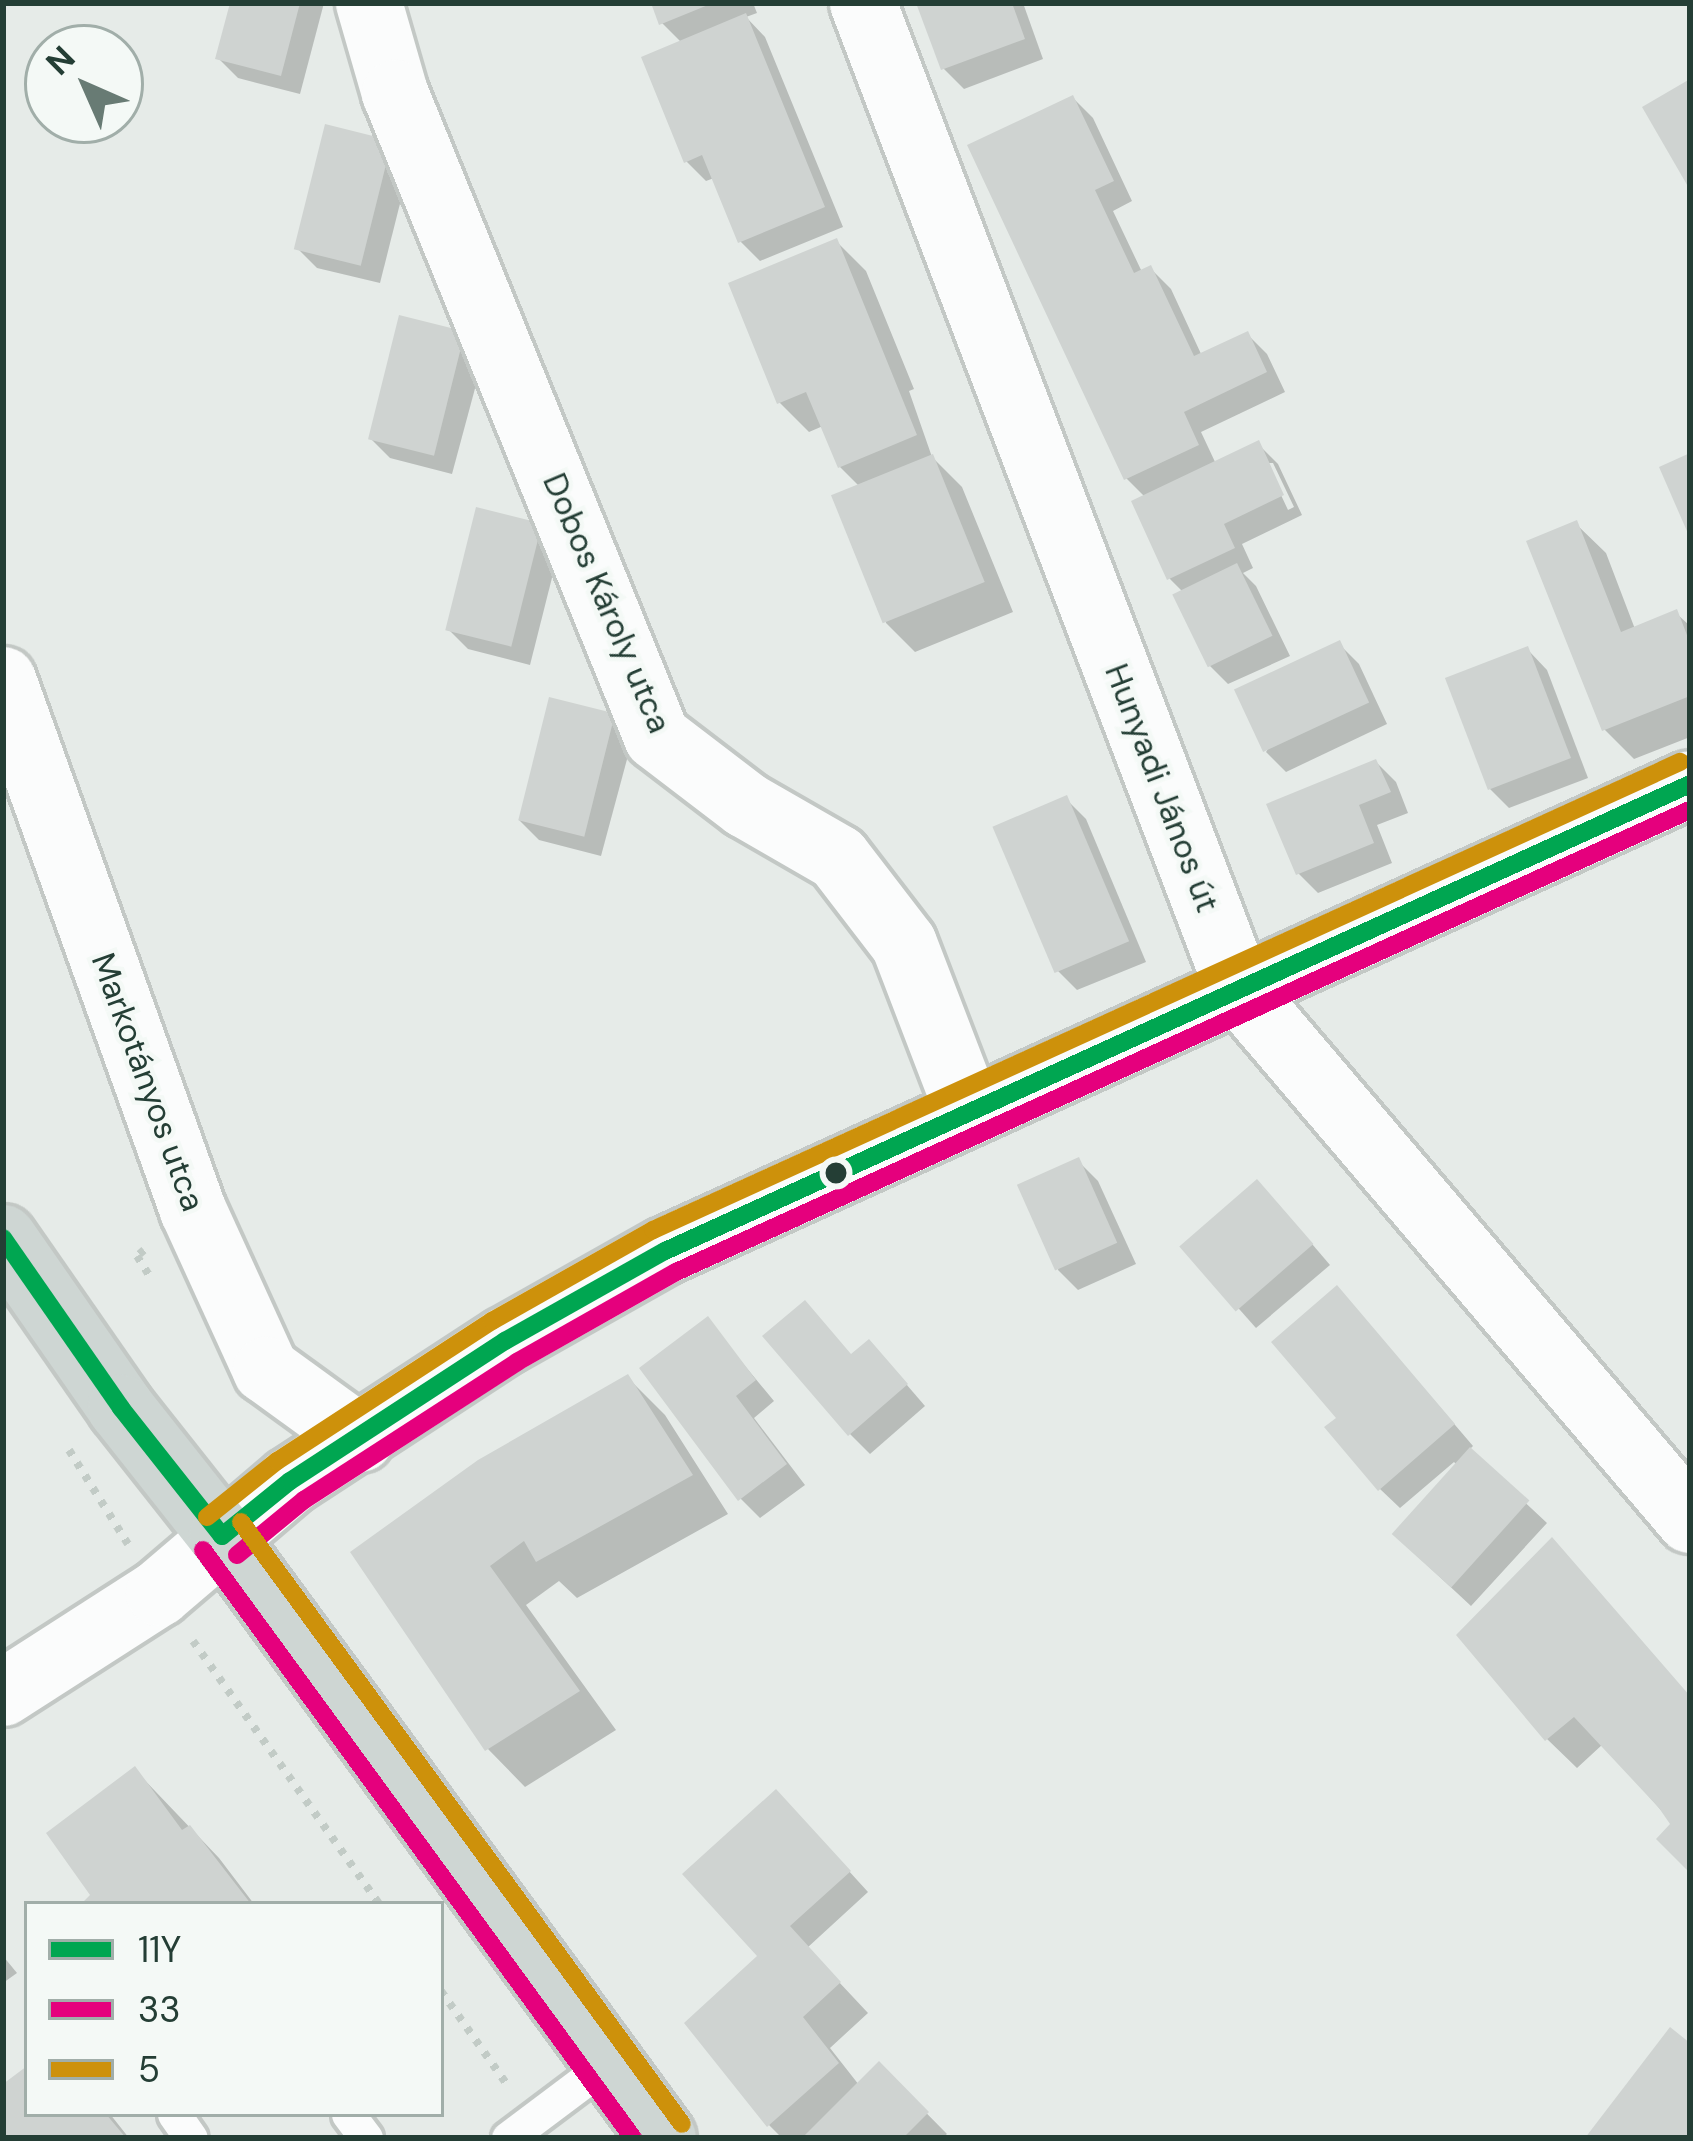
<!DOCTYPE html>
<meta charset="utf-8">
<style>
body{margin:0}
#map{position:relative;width:1693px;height:2141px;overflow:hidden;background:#e6ebe8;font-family:"DM Sans",sans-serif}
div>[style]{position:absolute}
.shadow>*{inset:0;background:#0003}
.building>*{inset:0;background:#cfd3d1;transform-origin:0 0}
.path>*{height:8px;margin-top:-4px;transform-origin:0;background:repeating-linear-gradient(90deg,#c2cbc6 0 6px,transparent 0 15px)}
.roads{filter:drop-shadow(3px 0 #c3c8c5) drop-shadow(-3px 0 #c3c8c5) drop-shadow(0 3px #c3c8c5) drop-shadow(0 -3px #c3c8c5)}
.lane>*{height:33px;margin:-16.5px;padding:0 16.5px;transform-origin:16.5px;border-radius:16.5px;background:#fbfcfc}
.street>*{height:66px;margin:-33px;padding:0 33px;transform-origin:33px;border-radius:33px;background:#fbfcfc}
.primary>*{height:66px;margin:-33px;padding:0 33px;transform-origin:33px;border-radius:33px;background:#ced6d3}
.bus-1>*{height:18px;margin:-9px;padding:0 9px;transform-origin:9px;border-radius:9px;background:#00a651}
.bus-2>*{height:18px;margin:-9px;padding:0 9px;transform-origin:9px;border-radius:9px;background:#e5007d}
.bus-3>*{height:18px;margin:-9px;padding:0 9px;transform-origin:9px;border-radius:9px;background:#cd910b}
.dots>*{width:33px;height:33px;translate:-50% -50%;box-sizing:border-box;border:6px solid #f4f9f6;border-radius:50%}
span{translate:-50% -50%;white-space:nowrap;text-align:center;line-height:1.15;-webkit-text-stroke:9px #f4f9f6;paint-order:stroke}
.street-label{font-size:33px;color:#243e35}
.frame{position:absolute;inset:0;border:6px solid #243e35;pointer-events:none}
.legend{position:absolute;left:24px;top:1901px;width:420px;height:216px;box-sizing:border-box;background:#f4f9f6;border:3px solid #a1aea9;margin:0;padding:15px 21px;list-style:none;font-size:36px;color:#243e35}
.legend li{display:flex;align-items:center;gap:24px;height:60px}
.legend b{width:60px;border:3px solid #a1aea9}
.north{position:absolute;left:24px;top:24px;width:120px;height:120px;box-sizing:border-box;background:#f4f9f6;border:3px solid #a1aea9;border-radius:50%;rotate:315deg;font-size:33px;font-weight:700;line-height:48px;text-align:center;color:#243e35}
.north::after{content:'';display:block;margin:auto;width:42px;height:54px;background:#687b74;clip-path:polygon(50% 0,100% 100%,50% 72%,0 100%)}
</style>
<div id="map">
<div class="shadow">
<div style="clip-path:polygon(232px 3px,324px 3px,300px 94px,238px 78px,218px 58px)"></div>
<div style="clip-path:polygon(654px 3px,753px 3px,757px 13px,746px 17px,765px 37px,843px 227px,760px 261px,740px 241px,714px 178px,706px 181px,686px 161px,682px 43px,662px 23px)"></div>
<div style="clip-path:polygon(919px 3px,1023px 3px,1043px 59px,964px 89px,944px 69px)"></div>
<div style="clip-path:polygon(evenodd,1073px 98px,1093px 118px,1132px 201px,1113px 211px,1142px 272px,1151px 269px,1171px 289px,1202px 356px,1247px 334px,1267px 354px,1285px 392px,1201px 432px,1216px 464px,1258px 444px,1278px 464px,1302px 515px,1242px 544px,1253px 568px,1243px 573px,1256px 586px,1290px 656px,1228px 684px,1208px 664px,1183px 592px,1170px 579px,1135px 503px,1145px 497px,1126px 478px,1073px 98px,1266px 463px,1273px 463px,1294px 507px,1288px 510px,1266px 463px)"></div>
<div style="clip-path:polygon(328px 128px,410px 164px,380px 283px,317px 268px,297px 248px)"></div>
<div style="clip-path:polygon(837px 242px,866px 271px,914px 389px,909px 391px,932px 457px,962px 487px,1013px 612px,915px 652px,886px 623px,860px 487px,840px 467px,823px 426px,809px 432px,779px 402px)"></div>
<div style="clip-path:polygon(464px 335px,484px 355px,452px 474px,390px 458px,370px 438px)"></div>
<div style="clip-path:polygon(1576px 524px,1606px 553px,1635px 629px,1676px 613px,1690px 626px,1690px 737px,1634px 759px,1604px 729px)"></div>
<div style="clip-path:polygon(540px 526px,560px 546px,530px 665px,468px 649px,448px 629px)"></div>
<div style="clip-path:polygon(1339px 644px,1359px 664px,1387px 724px,1286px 772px,1266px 752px)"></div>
<div style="clip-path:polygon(1528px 650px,1547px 670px,1588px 778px,1509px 808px,1489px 788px)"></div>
<div style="clip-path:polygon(613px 717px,633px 737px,601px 856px,539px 840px,519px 820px)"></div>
<div style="clip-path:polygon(1376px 762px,1396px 782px,1408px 813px,1377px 825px,1392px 863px,1318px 893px,1298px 873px)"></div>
<div style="clip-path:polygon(1066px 799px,1086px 819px,1146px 962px,1077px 990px,1057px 970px)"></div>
<div style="clip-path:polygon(1078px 1161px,1098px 1181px,1136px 1264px,1078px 1290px,1058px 1270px)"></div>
<div style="clip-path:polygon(1277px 1203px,1330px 1265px,1256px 1328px,1184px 1247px)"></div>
<div style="clip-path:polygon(1356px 1309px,1473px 1446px,1469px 1450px,1547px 1523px,1471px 1606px,1414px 1553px,1457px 1465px,1454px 1462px,1400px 1508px,1380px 1489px,1340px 1419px)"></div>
<div style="clip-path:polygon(707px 1320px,774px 1401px,754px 1418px,805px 1485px,760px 1518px,741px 1499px)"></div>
<div style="clip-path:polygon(852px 1357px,888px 1363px,925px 1406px,870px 1454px,850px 1434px)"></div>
<div style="clip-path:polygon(627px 1377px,665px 1415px,728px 1514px,577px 1598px,559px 1581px,526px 1605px,616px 1730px,525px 1787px,488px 1749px,354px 1552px)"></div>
<div style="clip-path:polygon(1552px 1542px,1690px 1699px,1690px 1869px,1674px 1825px,1603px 1744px,1577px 1768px,1547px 1739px)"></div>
<div style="clip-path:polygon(135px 1770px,219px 1858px,254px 1904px,85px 1904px,94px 1896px)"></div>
<div style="clip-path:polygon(796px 1813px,868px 1892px,807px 1948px,868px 2013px,830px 2048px,859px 2085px,879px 2065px,947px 2134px,942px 2138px,782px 2138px,769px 2125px,761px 1957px)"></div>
<div style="clip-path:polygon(3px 1956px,17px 1973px,3px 1983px)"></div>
<div style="clip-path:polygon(27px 2070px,27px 2114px,110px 2114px,129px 2138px,3px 2138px,3px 2088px)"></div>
</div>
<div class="building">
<div style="clip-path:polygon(230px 3px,300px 3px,281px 76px,215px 59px)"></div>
<div style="clip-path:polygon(651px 3px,713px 3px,659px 25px)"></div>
<div style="clip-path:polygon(916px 3px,1012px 3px,1025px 39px,941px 70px)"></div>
<div style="clip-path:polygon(746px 13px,825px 207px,738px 243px,702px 155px,684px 163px,641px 57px)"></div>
<div style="clip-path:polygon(1690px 79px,1690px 190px,1642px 107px)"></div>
<div style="clip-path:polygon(1073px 95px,1114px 181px,1095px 190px,1134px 273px,1151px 265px,1194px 356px,1248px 331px,1267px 372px,1184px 412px,1199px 445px,1124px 480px,967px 145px)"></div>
<div style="left:325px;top:124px;width:69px;height:129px;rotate:14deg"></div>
<div style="clip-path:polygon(837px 238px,917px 435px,838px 468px,806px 392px,777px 404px,728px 283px)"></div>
<div style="left:399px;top:315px;width:68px;height:128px;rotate:14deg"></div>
<div style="clip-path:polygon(1259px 440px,1284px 495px,1224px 524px,1235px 548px,1167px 580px,1131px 501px)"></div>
<div style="clip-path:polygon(1690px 453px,1690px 538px,1659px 467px)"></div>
<div style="left:933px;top:454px;width:138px;height:110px;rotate:68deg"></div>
<div style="left:476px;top:507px;width:68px;height:127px;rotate:14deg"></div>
<div style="clip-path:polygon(1577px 520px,1621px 632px,1677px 609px,1690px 643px,1690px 696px,1602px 731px,1526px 541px)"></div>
<div style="left:1237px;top:563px;width:81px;height:72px;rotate:64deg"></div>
<div style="left:1340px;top:640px;width:69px;height:117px;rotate:65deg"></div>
<div style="left:1528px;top:646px;width:120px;height:89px;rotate:69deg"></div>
<div style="left:549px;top:697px;width:68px;height:127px;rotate:14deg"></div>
<div style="clip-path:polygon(1376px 759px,1391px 792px,1359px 805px,1374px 843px,1296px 875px,1266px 804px)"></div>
<div style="left:1067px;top:795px;width:159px;height:81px;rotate:67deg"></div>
<div style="left:1079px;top:1157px;width:94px;height:68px;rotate:66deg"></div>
<div style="left:1257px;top:1179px;width:86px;height:103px;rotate:49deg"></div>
<div style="clip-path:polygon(1337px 1285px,1455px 1424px,1378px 1491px,1324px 1427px,1336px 1418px,1271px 1342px)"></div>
<div style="clip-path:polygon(805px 1300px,851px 1354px,869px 1339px,908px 1384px,848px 1436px,762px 1336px)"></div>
<div style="clip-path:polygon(708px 1316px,756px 1380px,736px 1396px,787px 1464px,738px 1501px,639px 1368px)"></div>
<div style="clip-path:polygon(628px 1374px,693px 1475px,536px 1562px,524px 1541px,490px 1566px,580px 1691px,485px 1751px,350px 1552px,478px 1460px)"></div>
<div style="left:1470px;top:1447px;width:80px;height:117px;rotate:42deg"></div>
<div style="clip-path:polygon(1552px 1537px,1690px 1696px,1690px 1873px,1656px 1839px,1670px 1824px,1659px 1808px,1574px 1717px,1545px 1741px,1456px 1635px)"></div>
<div style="clip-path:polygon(135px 1766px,182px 1830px,190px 1825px,251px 1904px,81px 1904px,90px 1895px,46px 1833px)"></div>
<div style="clip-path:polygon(776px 1789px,851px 1871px,790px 1926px,841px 1982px,803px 2017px,839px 2063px,767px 2127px,684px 2023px,757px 1956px,682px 1874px)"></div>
<div style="clip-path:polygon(1670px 2027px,1690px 2043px,1690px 2138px,1585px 2138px)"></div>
<div style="clip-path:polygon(879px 2061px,929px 2112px,903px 2138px,802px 2138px)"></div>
<div style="clip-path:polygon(27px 2066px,27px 2114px,106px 2114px,126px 2138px,3px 2138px,3px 2084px)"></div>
</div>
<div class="path">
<div style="left:144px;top:1250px;width:9px;rotate:139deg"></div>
<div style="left:137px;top:1256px;width:25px;rotate:58deg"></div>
<div style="left:69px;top:1450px;width:111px;rotate:57.9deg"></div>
<div style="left:193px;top:1641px;width:322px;rotate:54.7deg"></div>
<div style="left:441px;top:1991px;width:113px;rotate:54.8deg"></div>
</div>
<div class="roads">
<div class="lane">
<div style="left:174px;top:2114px;width:29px;rotate:55deg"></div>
<div style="left:348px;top:2114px;width:30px;rotate:53deg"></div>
<div style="left:508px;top:2138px;width:125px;rotate:-36.9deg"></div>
</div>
<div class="street">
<div style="left:369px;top:3px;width:94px;rotate:73.9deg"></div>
<div style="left:395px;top:93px;width:695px;rotate:67.86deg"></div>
<div style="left:657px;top:737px;width:112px;rotate:37.4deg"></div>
<div style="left:746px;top:805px;width:106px;rotate:29.9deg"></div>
<div style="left:838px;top:858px;width:108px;rotate:52.5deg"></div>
<div style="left:904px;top:944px;width:179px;rotate:69deg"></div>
<div style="left:863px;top:3px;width:1056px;rotate:69.15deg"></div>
<div style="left:1239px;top:990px;width:696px;rotate:49.6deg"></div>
<div style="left:3px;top:680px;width:563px;rotate:70.28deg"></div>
<div style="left:193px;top:1210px;width:176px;rotate:65.5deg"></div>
<div style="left:266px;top:1370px;width:117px;rotate:36deg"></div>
<div style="left:3px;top:1693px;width:185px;rotate:-32.7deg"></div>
<div style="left:159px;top:1593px;width:172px;rotate:-40.5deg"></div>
<div style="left:290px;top:1481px;width:257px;rotate:-33.1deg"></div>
<div style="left:505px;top:1341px;width:184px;rotate:-29.4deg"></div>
<div style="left:665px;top:1251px;width:1126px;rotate:-24.49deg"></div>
</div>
<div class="primary">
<div style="left:3px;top:1238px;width:207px;rotate:55.2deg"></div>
<div style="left:121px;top:1408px;width:163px;rotate:51.7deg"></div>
<div style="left:222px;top:1536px;width:746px;rotate:53.78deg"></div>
</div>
</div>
<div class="bus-1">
<div style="left:3px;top:1238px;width:207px;rotate:55.2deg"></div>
<div style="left:121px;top:1408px;width:163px;rotate:51.7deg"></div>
<div style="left:222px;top:1536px;width:87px;rotate:-39deg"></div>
<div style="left:290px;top:1481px;width:257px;rotate:-33.1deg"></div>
<div style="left:505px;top:1341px;width:184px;rotate:-29.4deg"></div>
<div style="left:665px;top:1251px;width:1126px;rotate:-24.49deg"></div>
</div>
<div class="bus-2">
<div style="left:203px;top:1550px;width:728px;rotate:53.82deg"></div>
<div style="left:237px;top:1555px;width:87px;rotate:-39.4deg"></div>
<div style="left:304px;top:1500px;width:254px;rotate:-32.9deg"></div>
<div style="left:517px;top:1362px;width:183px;rotate:-29.5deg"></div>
<div style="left:676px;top:1272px;width:1114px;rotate:-24.5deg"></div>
</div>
<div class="bus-3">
<div style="left:207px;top:1517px;width:90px;rotate:-38.7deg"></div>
<div style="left:277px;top:1461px;width:257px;rotate:-33.1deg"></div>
<div style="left:492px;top:1321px;width:185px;rotate:-29.5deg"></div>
<div style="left:653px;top:1230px;width:1129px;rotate:-24.5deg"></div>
<div style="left:241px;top:1522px;width:746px;rotate:53.78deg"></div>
</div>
<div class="dots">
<div style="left:836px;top:1173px;background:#243e35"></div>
</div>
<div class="street-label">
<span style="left:607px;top:603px;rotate:67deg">Dobos Károly utca</span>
<span style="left:1162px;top:788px;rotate:69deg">Hunyadi János út</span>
<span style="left:148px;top:1082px;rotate:70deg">Markotányos utca</span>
</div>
<div class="frame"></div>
<ul class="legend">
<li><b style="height:15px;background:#00a651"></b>11Y</li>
<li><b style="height:15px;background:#e5007d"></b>33</li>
<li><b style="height:15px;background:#cd910b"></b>5</li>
</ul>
<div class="north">N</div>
</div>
